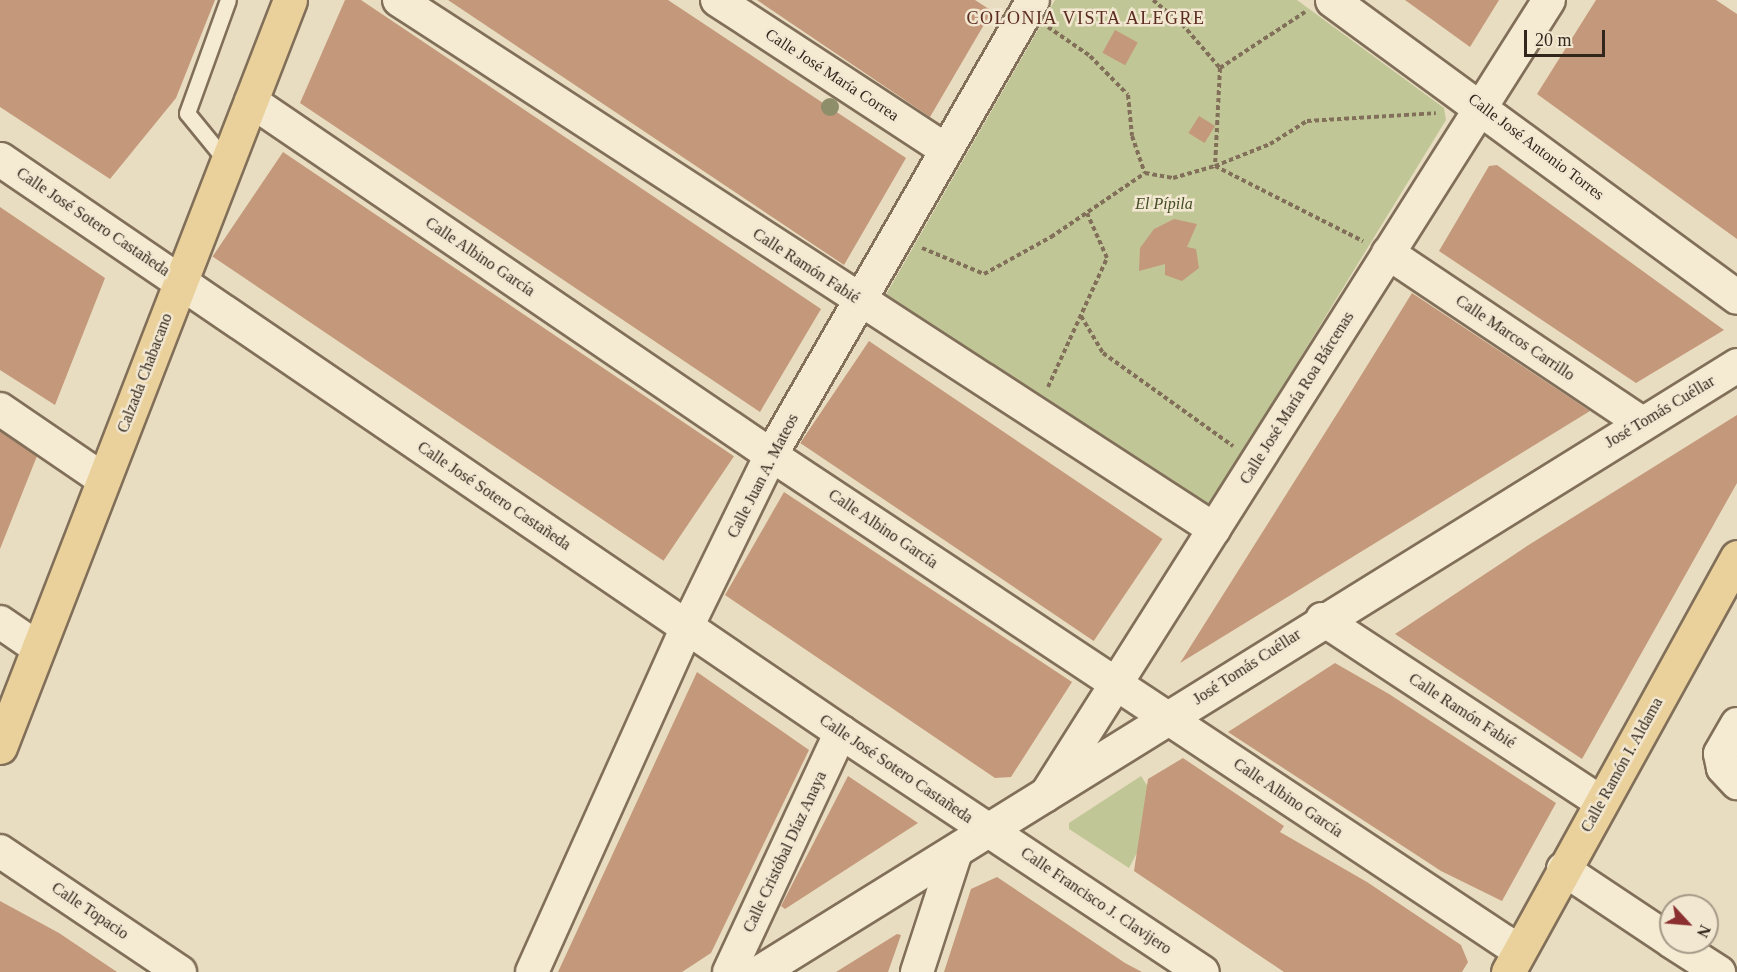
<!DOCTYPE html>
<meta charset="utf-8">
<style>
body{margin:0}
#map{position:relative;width:1737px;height:972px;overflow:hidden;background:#e9ddc1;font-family:Georgia,serif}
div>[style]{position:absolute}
.green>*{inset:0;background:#c1c696}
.building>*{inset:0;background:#c4987a;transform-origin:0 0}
.path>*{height:4px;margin-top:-2px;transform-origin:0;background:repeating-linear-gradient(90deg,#816f5a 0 4.5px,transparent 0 7.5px)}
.roads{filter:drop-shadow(2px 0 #816f5a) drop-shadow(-2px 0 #816f5a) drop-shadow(0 2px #816f5a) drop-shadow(0 -2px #816f5a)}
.lane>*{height:15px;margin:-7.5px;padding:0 7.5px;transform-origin:7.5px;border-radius:7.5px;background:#f5ebd3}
.street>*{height:32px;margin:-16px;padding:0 16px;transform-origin:16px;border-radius:16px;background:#f5ebd3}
.secondary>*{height:33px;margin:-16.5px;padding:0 16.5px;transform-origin:16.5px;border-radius:16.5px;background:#f5ebd3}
.primary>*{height:33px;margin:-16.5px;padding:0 16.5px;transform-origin:16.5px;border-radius:16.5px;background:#ead19b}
.trees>*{width:18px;height:18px;margin:-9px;border-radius:50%;background:#8e8e6b}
span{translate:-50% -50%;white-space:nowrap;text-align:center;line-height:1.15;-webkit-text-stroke:5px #f2e7d0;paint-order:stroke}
.street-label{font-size:16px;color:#32271d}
.park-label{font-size:16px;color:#434d25;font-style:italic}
.neighbourhood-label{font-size:18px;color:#5b2c20;letter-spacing:1.5px}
.north{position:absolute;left:1659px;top:894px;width:60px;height:60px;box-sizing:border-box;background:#f2e7d0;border:2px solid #a59a88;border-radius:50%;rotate:116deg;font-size:16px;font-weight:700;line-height:24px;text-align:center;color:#32271d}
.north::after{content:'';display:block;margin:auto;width:21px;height:27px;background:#8b2f31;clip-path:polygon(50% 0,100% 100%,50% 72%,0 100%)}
.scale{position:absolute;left:1524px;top:30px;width:81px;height:27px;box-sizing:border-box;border:3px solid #32271d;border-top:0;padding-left:8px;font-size:18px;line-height:21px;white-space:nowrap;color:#32271d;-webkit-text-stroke:4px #f2e7d0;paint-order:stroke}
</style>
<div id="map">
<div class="green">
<div style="clip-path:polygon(1055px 0,1297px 0,1444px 108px,1446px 120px,1208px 508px,884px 298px)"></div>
<div style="clip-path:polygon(1141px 776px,1161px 807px,1129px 868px,1069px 829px,1069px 823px)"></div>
</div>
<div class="building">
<div style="clip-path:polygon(0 0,215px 0,176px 98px,110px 179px,0 107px)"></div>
<div style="clip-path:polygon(345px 0,361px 0,821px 309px,760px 412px,300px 103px)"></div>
<div style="clip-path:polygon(448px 0,668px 0,906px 158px,844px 265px)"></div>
<div style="clip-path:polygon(757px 0,975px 0,992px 11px,930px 117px)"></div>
<div style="clip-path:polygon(1405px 0,1499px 0,1470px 47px)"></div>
<div style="clip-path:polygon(1596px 0,1716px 0,1737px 14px,1737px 239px,1537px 94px)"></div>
<div style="left:1115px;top:30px;width:26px;height:26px;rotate:29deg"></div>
<div style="left:1199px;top:116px;width:19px;height:20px;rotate:32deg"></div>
<div style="left:283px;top:152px;width:544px;height:126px;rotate:34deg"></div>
<div style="clip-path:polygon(1497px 165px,1553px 206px,1724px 330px,1636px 383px,1439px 251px,1489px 166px)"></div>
<div style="clip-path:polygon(0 207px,105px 278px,55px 405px,0 370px)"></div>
<div style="clip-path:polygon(1174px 219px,1197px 224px,1187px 247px,1196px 249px,1199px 268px,1182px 281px,1165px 275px,1165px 264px,1139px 271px,1140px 248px,1154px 229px)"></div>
<div style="clip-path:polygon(1412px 293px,1590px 411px,1180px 663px,1352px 390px)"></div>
<div style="left:869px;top:341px;width:354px;height:123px;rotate:34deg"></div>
<div style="clip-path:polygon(1737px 415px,1737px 483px,1582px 759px,1395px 634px,1527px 546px)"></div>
<div style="clip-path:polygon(0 425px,39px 451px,0 549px)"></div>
<div style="clip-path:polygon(784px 492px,1072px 682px,1011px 777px,995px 778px,725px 595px)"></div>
<div style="clip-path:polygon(1335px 663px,1389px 694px,1556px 803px,1502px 901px,1441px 871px,1228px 732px)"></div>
<div style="clip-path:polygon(697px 672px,809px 750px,711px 953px,682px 972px,558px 972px)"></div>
<div style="clip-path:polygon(1183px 758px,1284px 826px,1280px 832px,1367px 882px,1461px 945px,1468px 962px,1462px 972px,1284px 972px,1134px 871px,1148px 779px)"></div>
<div style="clip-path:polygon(848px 776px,918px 823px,785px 909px,781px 906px)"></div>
<div style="clip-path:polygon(997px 877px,1125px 963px,1142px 972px,944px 972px,971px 889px)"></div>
<div style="clip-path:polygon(0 901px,59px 933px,117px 972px,0 972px)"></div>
<div style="clip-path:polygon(897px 934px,901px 935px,888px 972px,836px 972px)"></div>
</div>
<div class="path">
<div style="left:1153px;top:0;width:38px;rotate:40deg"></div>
<div style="left:1182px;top:24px;width:58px;rotate:49.2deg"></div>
<div style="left:1220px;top:68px;width:98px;rotate:92.9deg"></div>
<div style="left:1215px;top:166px;width:59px;rotate:-21.8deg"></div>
<div style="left:1270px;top:144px;width:44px;rotate:-31.9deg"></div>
<div style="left:1307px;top:121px;width:129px;rotate:-3.5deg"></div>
<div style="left:1048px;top:27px;width:51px;rotate:34.6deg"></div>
<div style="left:1090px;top:56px;width:54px;rotate:45.7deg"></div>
<div style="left:1128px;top:95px;width:41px;rotate:84.4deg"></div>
<div style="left:1132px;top:136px;width:39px;rotate:71deg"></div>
<div style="left:1220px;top:68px;width:102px;rotate:-33.4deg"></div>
<div style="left:922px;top:248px;width:67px;rotate:22.8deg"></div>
<div style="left:984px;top:274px;width:77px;rotate:-28.9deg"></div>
<div style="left:1051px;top:237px;width:114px;rotate:-34.2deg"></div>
<div style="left:1145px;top:173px;width:28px;rotate:10deg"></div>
<div style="left:1173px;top:178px;width:44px;rotate:-15.9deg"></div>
<div style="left:1215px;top:166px;width:166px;rotate:26.9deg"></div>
<div style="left:1081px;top:316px;width:43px;rotate:59.3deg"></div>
<div style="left:1103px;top:353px;width:160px;rotate:35.6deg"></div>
<div style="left:1048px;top:387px;width:142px;rotate:-65.4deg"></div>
<div style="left:1107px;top:258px;width:49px;rotate:-114deg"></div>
</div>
<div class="roads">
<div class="lane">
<div style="left:227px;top:162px;width:63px;rotate:-129.2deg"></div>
<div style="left:187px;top:113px;width:120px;rotate:-70.1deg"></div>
</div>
<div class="street">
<div style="left:399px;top:0;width:972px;rotate:32.99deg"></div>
<div style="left:717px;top:0;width:274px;rotate:33.2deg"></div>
<div style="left:251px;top:101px;width:629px;rotate:34.25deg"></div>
<div style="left:771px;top:455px;width:898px;rotate:33.55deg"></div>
<div style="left:1388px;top:253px;width:306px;rotate:33.8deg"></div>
<div style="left:0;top:409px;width:126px;rotate:34.3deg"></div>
<div style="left:1322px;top:619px;width:335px;rotate:33.3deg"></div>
<div style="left:0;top:622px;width:46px;rotate:34.4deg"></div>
<div style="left:1737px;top:724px;width:34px;rotate:120deg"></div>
<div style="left:1720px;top:754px;width:14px;rotate:78deg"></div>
<div style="left:1723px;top:768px;width:21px;rotate:47deg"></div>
<div style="left:1045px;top:796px;width:942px;rotate:-57.66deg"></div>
<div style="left:0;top:851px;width:217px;rotate:33.9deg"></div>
<div style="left:1563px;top:869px;width:130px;rotate:33.7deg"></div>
<div style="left:1672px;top:942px;width:56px;rotate:32.6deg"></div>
<div style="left:532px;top:972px;width:378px;rotate:-65.8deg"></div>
<div style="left:687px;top:627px;width:191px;rotate:-64deg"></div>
<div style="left:771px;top:455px;width:525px;rotate:-60.07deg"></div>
<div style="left:729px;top:972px;width:265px;rotate:-65deg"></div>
<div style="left:917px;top:972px;width:126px;rotate:-72deg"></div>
</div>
<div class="secondary">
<div style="left:1332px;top:0;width:502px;rotate:36.25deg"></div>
<div style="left:0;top:159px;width:1018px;rotate:34.27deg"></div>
<div style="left:841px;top:732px;width:433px;rotate:33.6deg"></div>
<div style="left:759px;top:972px;width:1151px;rotate:-31.83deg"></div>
</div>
<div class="primary">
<div style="left:0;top:747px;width:801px;rotate:-68.78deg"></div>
<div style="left:1508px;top:972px;width:474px;rotate:-61.1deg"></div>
</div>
</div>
<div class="trees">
<div style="left:830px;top:107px"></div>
</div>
<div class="street-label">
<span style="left:832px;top:75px;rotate:33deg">Calle José María Correa</span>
<span style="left:1536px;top:147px;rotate:37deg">Calle José Antonio Torres</span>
<span style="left:93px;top:222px;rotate:34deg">Calle José Sotero Castañeda</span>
<span style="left:480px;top:257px;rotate:34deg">Calle Albino García</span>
<span style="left:806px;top:266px;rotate:33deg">Calle Ramón Fabié</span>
<span style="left:1515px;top:338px;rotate:34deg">Calle Marcos Carrillo</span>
<span style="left:145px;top:373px;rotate:-69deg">Calzada Chabacano</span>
<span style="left:1297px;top:398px;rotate:-58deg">Calle José María Roa Bárcenas</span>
<span style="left:1660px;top:412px;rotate:-31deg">José Tomás Cuéllar</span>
<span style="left:763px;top:476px;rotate:-63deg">Calle Juan A. Mateos</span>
<span style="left:494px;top:496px;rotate:34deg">Calle José Sotero Castañeda</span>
<span style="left:883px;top:529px;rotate:34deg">Calle Albino García</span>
<span style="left:1247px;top:667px;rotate:-33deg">José Tomás Cuéllar</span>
<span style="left:1462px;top:711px;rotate:33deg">Calle Ramón Fabié</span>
<span style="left:1622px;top:765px;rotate:-61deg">Calle Ramón I. Aldama</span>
<span style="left:896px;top:769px;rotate:34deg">Calle José Sotero Castañeda</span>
<span style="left:1288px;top:798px;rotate:34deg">Calle Albino García</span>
<span style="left:785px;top:852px;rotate:-65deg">Calle Cristóbal Díaz Anaya</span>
<span style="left:1096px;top:901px;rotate:34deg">Calle Francisco J. Clavijero</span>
<span style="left:90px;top:911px;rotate:34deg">Calle Topacio</span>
</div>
<div class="park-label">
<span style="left:1164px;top:204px">El Pípila</span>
</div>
<div class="neighbourhood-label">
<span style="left:1086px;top:18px">COLONIA VISTA ALEGRE</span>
</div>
<div class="north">N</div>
<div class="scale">20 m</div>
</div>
